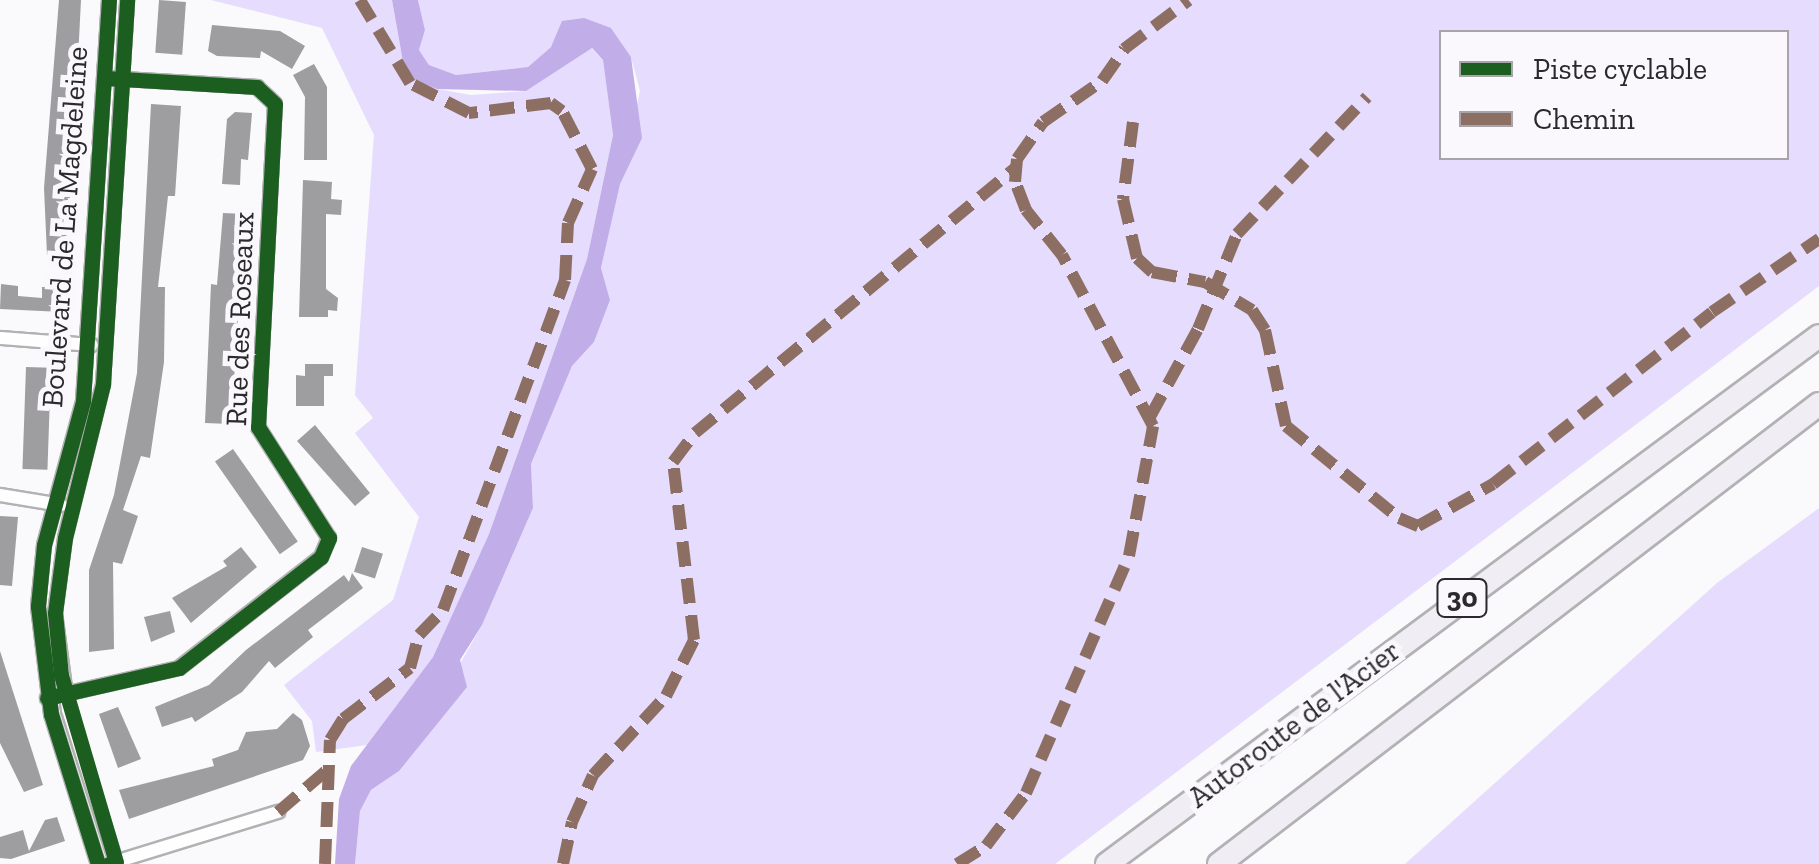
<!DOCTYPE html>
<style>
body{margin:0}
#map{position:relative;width:1819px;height:864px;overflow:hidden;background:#faf9fc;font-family:"Zilla Slab",serif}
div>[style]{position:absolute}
.green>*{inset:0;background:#e6dcfd}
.water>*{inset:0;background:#c1ade8}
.building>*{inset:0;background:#9e9da0;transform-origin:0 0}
.roads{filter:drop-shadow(2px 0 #b2b2b4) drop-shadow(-2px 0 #b2b2b4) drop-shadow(0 2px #b2b2b4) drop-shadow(0 -2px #b2b2b4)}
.minor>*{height:12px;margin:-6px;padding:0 6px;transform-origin:6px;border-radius:6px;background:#fefeff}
.motorway>*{height:22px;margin:-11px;padding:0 11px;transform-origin:11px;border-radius:11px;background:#f0edf5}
.quiet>*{height:12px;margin-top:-6px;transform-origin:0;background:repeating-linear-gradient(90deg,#8d6e63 0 25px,transparent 0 37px)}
.cycleway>*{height:15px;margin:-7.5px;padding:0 7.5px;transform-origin:7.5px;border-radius:7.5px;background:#1b5e20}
span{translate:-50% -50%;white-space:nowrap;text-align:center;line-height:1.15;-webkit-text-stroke:10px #faf8fd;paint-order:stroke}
.shield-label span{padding:2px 8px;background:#faf8fd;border:2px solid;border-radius:8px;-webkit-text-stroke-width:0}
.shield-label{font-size:28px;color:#2a292b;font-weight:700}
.street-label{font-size:30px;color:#2a292b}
.legend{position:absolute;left:1439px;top:30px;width:350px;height:130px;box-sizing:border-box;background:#faf8fd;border:2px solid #a7a5a9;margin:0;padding:12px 18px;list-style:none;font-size:30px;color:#2a292b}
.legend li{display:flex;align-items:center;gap:20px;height:50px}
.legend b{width:50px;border:2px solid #a7a5a9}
</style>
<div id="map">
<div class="green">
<div style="clip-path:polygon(211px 0,392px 0,403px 62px,437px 89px,471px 95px,526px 91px,591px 48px,603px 60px,613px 135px,587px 259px,489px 534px,433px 657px,367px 745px,316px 752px,312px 721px,284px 685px,393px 600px,419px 517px,355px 433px,373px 418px,355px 395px,374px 135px,322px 28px)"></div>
<div style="clip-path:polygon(evenodd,418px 0,1819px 0,1819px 286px,1055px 864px,355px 864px,360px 811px,371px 790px,399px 771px,482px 625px,533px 508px,531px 464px,572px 366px,594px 342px,610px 300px,601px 268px,640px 91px,631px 57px,611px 28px,551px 47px,528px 67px,456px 75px,429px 65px,419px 50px,425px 30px,418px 0,1442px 32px,1786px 32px,1786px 158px,1442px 158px,1442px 32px)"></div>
<div style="clip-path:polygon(1819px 508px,1819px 864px,1405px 864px,1717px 583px)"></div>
</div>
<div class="water">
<div style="clip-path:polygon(392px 0,418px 0,425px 30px,419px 50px,429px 65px,456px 75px,528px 67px,551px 47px,562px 21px,584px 18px,611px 28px,631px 57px,642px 138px,620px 184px,601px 268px,610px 300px,594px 342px,572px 366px,531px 464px,533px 508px,482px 625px,460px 660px,467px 687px,399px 771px,371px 790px,360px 811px,355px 864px,335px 864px,339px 799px,351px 766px,433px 657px,489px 534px,587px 259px,613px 135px,603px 60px,592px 48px,526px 91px,437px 89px,416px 81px,403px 62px)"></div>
</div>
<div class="building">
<div style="clip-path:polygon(59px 0,81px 0,68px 257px,47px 255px,44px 188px)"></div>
<div style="left:159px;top:0;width:27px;height:53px;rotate:4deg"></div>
<div style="clip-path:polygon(212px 25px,280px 31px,305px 46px,292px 69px,261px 51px,260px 58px,217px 56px,208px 51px)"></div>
<div style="clip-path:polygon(314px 64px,327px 87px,327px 160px,304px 160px,305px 97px,293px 75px)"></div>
<div style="clip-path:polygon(151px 104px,181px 106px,175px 196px,168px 196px,158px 287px,165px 287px,164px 362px,150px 458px,141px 456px,123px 510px,138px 516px,122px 564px,113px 562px,114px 649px,89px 652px,89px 570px,114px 495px,137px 373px)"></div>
<div style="clip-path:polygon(235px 112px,252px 113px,248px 160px,241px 159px,240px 185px,222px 184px,227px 119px)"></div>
<div style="clip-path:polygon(303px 180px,332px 182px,331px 199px,342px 200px,341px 215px,326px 214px,326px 289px,338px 298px,337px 311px,328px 310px,328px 317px,299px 317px)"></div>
<div style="clip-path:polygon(223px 213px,245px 214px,244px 233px,237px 233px,236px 255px,242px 255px,234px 381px,230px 424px,205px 423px,211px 284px,217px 285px)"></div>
<div style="clip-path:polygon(1px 284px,18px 286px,18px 296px,42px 298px,42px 287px,61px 287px,62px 312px,0 309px)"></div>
<div style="clip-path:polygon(305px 364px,333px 364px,333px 376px,324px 376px,324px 406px,296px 406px,296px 375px,305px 376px)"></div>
<div style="left:26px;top:367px;width:25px;height:102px;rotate:2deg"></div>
<div style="clip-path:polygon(315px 425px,370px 493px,355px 506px,297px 441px)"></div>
<div style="left:233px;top:449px;width:113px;height:22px;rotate:55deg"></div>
<div style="clip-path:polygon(0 516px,18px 517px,12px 586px,0 585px)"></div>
<div style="clip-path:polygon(241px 547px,257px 567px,191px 623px,172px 598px,227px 566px,223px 561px)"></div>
<div style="left:362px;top:547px;width:22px;height:26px;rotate:18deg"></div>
<div style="clip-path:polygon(352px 573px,363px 588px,308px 630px,313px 637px,275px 668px,269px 661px,242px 692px,195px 722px,192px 717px,162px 727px,155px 707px,209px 685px,246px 650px,344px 575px,349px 582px)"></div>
<div style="clip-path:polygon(170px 611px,175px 632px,151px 642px,144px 617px)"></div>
<div style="clip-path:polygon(0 651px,43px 785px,24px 792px,0 743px)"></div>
<div style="clip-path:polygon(118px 707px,141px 759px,118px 768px,99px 714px)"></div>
<div style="clip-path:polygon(293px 713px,302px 720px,310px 746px,303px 760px,129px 819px,119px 790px,214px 766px,212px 759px,238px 750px,246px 732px,277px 729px)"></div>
<div style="clip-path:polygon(57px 817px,65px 841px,11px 859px,0 858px,0 837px,23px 830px,29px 851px,45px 820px)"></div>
</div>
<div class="roads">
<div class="minor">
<div style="left:0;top:338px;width:92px;rotate:4.4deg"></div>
<div style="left:0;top:495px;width:62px;rotate:9.3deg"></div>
<div style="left:47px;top:698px;width:135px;rotate:-12.8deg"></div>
<div style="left:179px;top:668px;width:180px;rotate:-38deg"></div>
<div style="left:321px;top:557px;width:21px;rotate:-67deg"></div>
<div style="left:329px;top:538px;width:132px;rotate:-122.6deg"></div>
<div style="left:258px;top:427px;width:323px;rotate:-87deg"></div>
<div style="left:275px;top:104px;width:25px;rotate:-137deg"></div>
<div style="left:257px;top:87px;width:153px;rotate:-176.6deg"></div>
<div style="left:116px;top:862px;width:159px;rotate:-107.5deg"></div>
<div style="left:68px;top:710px;width:98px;rotate:-97.6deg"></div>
<div style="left:55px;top:613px;width:76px;rotate:-82.4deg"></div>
<div style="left:65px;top:538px;width:159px;rotate:-76.1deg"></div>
<div style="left:103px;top:384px;width:385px;rotate:-86.4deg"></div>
<div style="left:112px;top:863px;width:174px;rotate:-17.1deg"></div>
<div style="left:98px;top:864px;width:157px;rotate:-107.4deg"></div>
<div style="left:51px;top:714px;width:109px;rotate:-96.9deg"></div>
<div style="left:38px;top:606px;width:61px;rotate:-84.4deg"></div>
<div style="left:44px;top:545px;width:149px;rotate:-74.8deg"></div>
<div style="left:83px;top:401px;width:402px;rotate:-86.3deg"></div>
</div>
<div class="motorway">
<div style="left:1107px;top:864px;width:886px;rotate:-36.56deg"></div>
<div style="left:1219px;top:864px;width:756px;rotate:-37.48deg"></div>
</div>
</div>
<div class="quiet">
<div style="left:1133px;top:122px;width:78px;rotate:97.4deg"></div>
<div style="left:1123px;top:199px;width:61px;rotate:76.7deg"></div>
<div style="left:1137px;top:258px;width:21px;rotate:43deg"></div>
<div style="left:1152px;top:272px;width:54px;rotate:10.7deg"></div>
<div style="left:1205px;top:282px;width:55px;rotate:30.8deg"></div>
<div style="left:1252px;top:310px;width:24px;rotate:57deg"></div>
<div style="left:1265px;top:330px;width:98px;rotate:77.7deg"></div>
<div style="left:1286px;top:426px;width:146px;rotate:39.2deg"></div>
<div style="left:1399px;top:518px;width:21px;rotate:23deg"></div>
<div style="left:1418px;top:526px;width:86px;rotate:-29.2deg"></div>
<div style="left:1493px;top:484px;width:278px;rotate:-38.1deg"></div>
<div style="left:1712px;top:312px;width:130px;rotate:-34.3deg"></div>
<div style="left:1150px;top:417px;width:100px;rotate:-61.4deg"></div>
<div style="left:1198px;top:329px;width:103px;rotate:-67.7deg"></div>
<div style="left:1237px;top:234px;width:189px;rotate:-46.5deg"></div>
<div style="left:278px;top:812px;width:65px;rotate:-40.6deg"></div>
<div style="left:325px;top:864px;width:124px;rotate:-87.7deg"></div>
<div style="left:330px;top:740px;width:25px;rotate:-58deg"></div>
<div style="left:343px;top:719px;width:84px;rotate:-37.3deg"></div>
<div style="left:410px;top:668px;width:34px;rotate:-75deg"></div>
<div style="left:419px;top:635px;width:35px;rotate:-46deg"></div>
<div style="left:443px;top:610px;width:352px;rotate:-69.7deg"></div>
<div style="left:565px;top:280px;width:57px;rotate:-87deg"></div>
<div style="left:568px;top:223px;width:59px;rotate:-66deg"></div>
<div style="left:592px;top:169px;width:65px;rotate:-117.3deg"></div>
<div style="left:562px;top:111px;width:14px;rotate:-144deg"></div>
<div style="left:551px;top:103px;width:83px;rotate:173deg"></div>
<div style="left:469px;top:113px;width:66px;rotate:-153deg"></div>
<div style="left:410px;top:83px;width:97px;rotate:-121.1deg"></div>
<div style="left:563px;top:864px;width:43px;rotate:-77.9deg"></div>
<div style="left:572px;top:822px;width:51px;rotate:-65.9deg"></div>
<div style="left:593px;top:775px;width:108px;rotate:-47.3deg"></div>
<div style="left:666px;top:696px;width:63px;rotate:-63.4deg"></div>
<div style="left:694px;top:640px;width:179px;rotate:-96.7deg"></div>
<div style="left:673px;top:462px;width:36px;rotate:-53deg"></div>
<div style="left:695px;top:433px;width:415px;rotate:-39.6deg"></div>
<div style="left:957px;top:864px;width:34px;rotate:-32deg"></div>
<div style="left:986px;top:846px;width:66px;rotate:-53deg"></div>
<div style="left:1026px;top:793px;width:258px;rotate:-66.5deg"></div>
<div style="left:1129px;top:556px;width:132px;rotate:-79.5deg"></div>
<div style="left:1153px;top:426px;width:194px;rotate:-118deg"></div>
<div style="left:1062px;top:255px;width:58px;rotate:-128.7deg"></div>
<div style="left:1026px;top:210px;width:30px;rotate:-111deg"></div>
<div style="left:1015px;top:182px;width:23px;rotate:-85deg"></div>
<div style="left:1017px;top:159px;width:45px;rotate:-54.9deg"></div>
<div style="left:1043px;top:122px;width:72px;rotate:-34.8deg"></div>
<div style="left:1102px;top:81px;width:39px;rotate:-55deg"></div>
<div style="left:1124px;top:49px;width:81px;rotate:-37deg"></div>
</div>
<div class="cycleway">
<div style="left:47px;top:698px;width:135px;rotate:-12.8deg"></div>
<div style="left:179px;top:668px;width:180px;rotate:-38deg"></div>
<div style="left:321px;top:557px;width:21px;rotate:-67deg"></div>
<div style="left:329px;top:538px;width:132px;rotate:-122.6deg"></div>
<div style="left:258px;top:427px;width:323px;rotate:-87deg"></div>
<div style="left:275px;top:104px;width:25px;rotate:-137deg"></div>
<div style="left:257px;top:87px;width:153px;rotate:-176.6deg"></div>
<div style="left:98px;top:864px;width:157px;rotate:-107.4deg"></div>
<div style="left:51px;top:714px;width:109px;rotate:-96.9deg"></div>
<div style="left:38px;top:606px;width:61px;rotate:-84.4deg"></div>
<div style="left:44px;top:545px;width:149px;rotate:-74.8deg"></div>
<div style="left:83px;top:401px;width:402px;rotate:-86.3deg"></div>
<div style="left:109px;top:864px;width:7px;rotate:-16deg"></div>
<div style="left:116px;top:862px;width:195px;rotate:-106.4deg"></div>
<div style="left:61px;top:675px;width:62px;rotate:-95.5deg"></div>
<div style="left:55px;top:613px;width:76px;rotate:-82.4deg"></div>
<div style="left:65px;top:538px;width:159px;rotate:-76.1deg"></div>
<div style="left:103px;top:384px;width:385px;rotate:-86.4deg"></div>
</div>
<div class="shield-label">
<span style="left:1462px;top:598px">30</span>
</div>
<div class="street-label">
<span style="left:65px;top:227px;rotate:-86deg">Boulevard de La Magdeleine</span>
<span style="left:240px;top:319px;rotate:-88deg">Rue des Roseaux</span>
<span style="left:1294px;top:724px;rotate:-37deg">Autoroute de l'Acier</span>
</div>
<ul class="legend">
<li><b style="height:12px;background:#1b5e20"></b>Piste cyclable</li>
<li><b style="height:12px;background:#8d6e63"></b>Chemin</li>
</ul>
</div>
